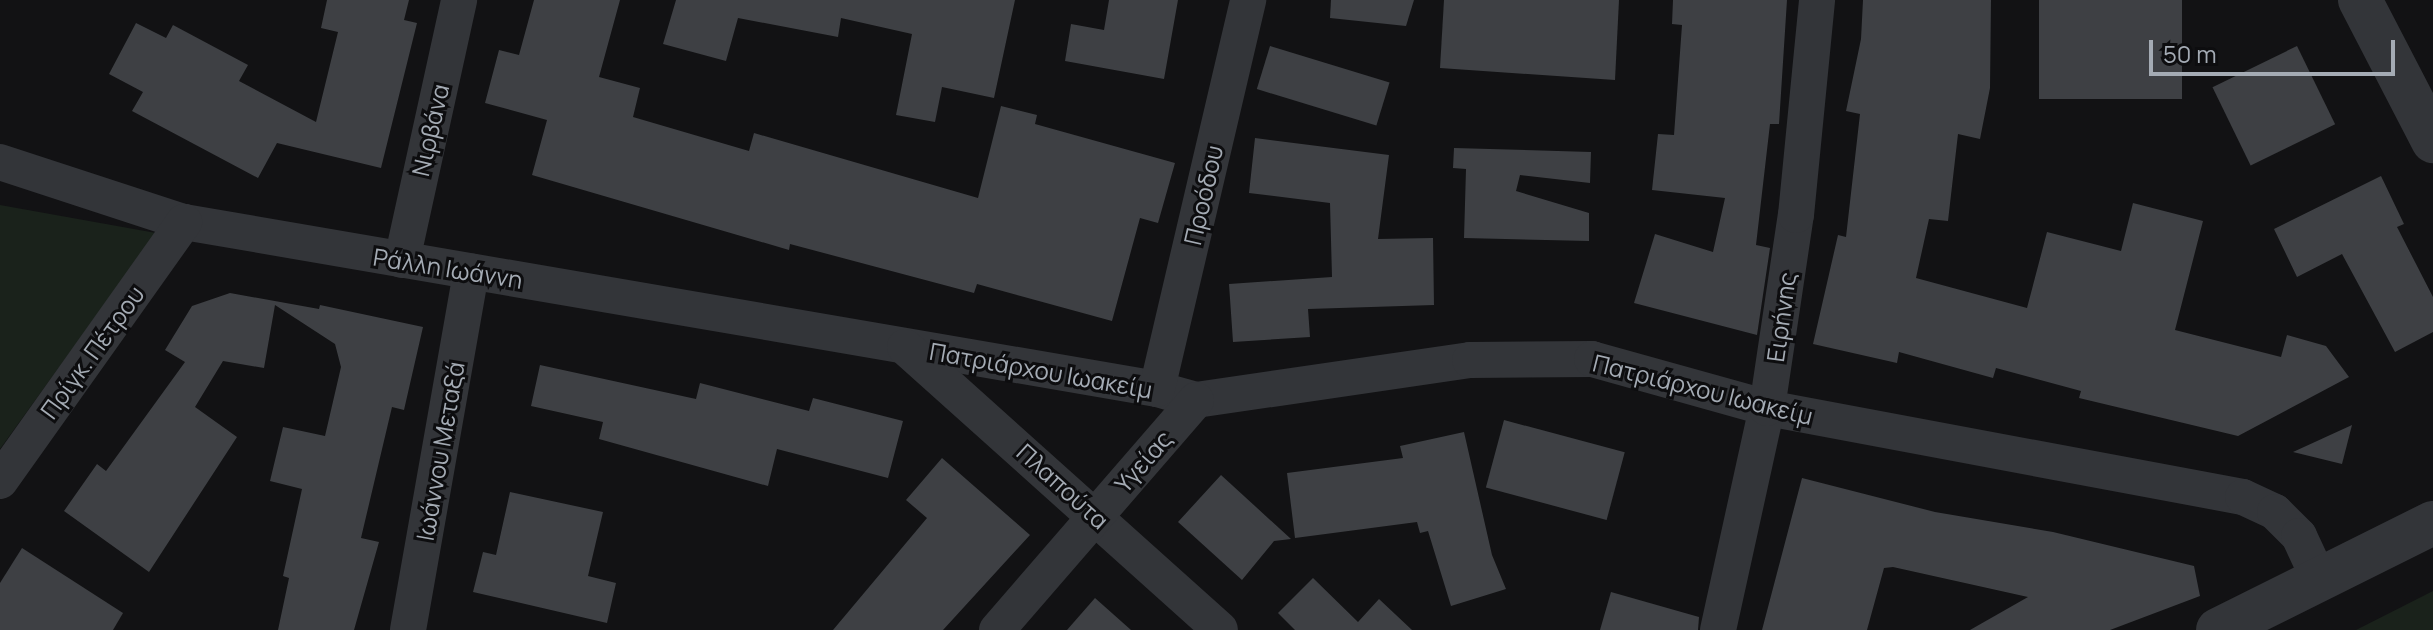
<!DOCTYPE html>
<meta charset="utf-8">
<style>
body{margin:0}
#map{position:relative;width:2433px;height:630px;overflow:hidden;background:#121214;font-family:Manrope,sans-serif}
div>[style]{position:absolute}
.green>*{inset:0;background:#1a221b}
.building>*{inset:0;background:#3e4044;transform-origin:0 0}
.minor>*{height:36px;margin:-18px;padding:0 18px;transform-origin:18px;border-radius:18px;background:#333539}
.tertiary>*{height:44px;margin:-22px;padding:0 22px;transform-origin:22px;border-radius:22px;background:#333539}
span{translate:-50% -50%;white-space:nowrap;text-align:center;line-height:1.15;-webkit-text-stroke:6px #0d0d0f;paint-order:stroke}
.street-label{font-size:24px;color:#a4abb4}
.scale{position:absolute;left:2149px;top:40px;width:246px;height:36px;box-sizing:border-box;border:4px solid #a4abb4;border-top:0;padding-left:10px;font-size:24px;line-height:28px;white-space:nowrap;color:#a4abb4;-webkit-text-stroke:6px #0d0d0f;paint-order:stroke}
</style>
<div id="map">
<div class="green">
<div style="clip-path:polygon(0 205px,156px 233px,0 449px)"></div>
<div style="clip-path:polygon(2433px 591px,2433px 630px,2356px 630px)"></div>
</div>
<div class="building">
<div style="clip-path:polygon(327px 0,409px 0,404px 20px,417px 23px,381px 168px,277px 143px,258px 178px,132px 111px,143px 92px,109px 74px,136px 23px,166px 38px,173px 25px,248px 65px,239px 81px,316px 122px,338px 32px,321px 28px)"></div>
<div style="clip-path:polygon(534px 0,620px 0,599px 77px,640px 88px,633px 117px,749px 151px,754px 133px,978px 198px,1001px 106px,1037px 115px,1035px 124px,1175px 163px,1158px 223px,1140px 218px,1112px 321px,977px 284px,974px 293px,790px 244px,789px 250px,532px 175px,547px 120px,485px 103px,499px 50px,519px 55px)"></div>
<div style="clip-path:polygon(676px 0,1015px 0,994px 98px,942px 87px,935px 122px,896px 115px,912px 34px,841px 18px,838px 37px,738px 18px,726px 61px,663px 44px)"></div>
<div style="clip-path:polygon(1109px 0,1178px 0,1164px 79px,1065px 61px,1071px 24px,1104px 30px)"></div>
<div style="clip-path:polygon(1331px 0,1414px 0,1406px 26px,1330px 18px)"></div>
<div style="clip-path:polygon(1444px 0,1619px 0,1615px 80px,1440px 68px)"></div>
<div style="clip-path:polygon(1673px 0,1787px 0,1779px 124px,1770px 124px,1756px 245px,1770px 248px,1757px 335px,1634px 303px,1655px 234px,1713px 252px,1725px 198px,1652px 190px,1658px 134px,1674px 135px,1682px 25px,1672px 24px)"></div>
<div style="clip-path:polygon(1863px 0,1991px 0,1990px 88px,1980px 139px,1958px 134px,1948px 221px,1929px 219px,1916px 278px,2027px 308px,2047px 232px,2121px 251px,2133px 203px,2203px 221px,2175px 330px,2281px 357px,2287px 335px,2326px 346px,2349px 377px,2238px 436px,2079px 398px,2081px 391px,1996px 368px,1993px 378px,1899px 352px,1897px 363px,1813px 344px,1838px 235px,1846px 237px,1860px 114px,1846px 111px,1861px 39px)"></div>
<div style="left:2039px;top:0;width:143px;height:99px"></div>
<div style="left:1270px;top:46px;width:125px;height:45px;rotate:17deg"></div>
<div style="left:2297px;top:46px;width:87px;height:94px;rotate:64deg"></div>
<div style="clip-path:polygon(1255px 138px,1389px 155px,1378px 239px,1433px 238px,1434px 305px,1308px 309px,1310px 337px,1233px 342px,1229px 284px,1332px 277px,1330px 203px,1249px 193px)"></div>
<div style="clip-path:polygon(1454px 148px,1591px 152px,1590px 183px,1520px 175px,1516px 191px,1589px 213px,1589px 241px,1464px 238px,1466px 169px,1453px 168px)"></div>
<div style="clip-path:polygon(2381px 176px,2404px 224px,2397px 227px,2433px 297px,2433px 332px,2395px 352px,2342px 254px,2297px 277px,2274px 229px)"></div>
<div style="clip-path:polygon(230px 293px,319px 309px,320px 305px,423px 327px,404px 410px,392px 407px,361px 538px,379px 542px,354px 630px,278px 630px,289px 578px,283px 576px,302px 489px,270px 481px,283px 427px,325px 436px,341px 367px,335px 344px,275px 305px,264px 368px,223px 361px,195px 407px,237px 437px,149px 572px,64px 511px,97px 464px,106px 471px,185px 362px,165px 350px,192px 306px)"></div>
<div style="clip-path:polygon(540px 365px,696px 399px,700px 383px,809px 411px,813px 398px,903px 421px,888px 478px,777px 449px,768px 486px,599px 439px,603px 422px,531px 406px)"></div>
<div style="left:1504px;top:420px;width:125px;height:70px;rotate:15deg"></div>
<div style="clip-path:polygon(2352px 425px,2342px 464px,2293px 452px)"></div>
<div style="clip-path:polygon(1464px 432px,1492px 555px,1506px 589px,1451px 606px,1428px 531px,1420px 533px,1417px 522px,1295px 538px,1287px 473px,1403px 458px,1400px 446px)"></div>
<div style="clip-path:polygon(942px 458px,1030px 535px,943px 630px,833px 630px,927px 518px,906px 500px)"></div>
<div style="clip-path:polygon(1221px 475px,1291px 539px,1274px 541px,1242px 580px,1178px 522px)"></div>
<div style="clip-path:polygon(1802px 478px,1935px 512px,2053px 532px,2194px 566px,2200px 596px,2110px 630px,1970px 630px,2028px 597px,1893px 567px,1884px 568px,1867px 630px,1762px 630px)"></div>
<div style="clip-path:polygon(510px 492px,603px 512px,588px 576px,616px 583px,607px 623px,473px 592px,483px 552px,496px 555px)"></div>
<div style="clip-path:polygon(22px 548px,123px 613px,113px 630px,0 630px,0 583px)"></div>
<div style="clip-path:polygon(1313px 578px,1358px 622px,1379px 599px,1412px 630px,1295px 630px,1278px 613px)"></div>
<div style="clip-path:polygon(1611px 592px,1699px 617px,1698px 630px,1600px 630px)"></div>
<div style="clip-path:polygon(1095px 598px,1131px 630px,1067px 630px)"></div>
</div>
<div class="minor">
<div style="left:0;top:162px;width:194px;rotate:18.1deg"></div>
<div style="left:184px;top:222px;width:987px;rotate:9.74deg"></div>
<div style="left:1157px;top:389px;width:41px;rotate:15.8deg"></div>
<div style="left:1196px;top:400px;width:277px;rotate:-8.3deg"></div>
<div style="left:1470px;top:360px;width:122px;rotate:-0.5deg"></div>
<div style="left:1592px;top:359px;width:182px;rotate:15.6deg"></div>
<div style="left:1767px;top:408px;width:484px;rotate:10.6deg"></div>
<div style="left:2243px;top:497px;width:35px;rotate:25deg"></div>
<div style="left:2275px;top:512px;width:34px;rotate:45deg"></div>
<div style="left:2299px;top:536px;width:47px;rotate:65.1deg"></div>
<div style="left:402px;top:260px;width:266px;rotate:-77.6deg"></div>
<div style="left:905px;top:347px;width:423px;rotate:41.9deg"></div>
<div style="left:1157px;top:389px;width:400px;rotate:-76.8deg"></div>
<div style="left:0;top:481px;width:318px;rotate:-54.6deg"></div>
<div style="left:408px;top:630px;width:364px;rotate:-80deg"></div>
<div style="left:997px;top:630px;width:304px;rotate:-49.1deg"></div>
<div style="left:1718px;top:630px;width:227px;rotate:-77.6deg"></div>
<div style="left:1767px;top:408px;width:195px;rotate:-81.5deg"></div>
<div style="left:1796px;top:215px;width:216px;rotate:-84.4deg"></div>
</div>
<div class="tertiary">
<div style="left:2360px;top:0;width:159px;rotate:62.6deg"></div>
<div style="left:2218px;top:630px;width:240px;rotate:-26.5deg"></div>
</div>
<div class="street-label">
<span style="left:430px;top:130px;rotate:-77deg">Νιρβάνα</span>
<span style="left:1203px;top:195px;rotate:-77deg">Προόδου</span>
<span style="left:448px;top:268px;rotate:9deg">Ράλλη Ιωάννη</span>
<span style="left:1781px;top:317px;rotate:-82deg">Ειρήνης</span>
<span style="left:92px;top:352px;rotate:-54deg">Πρίγκ. Πέτρου</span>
<span style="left:1041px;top:370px;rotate:10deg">Πατριάρχου Ιωακείμ</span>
<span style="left:1703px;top:389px;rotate:14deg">Πατριάρχου Ιωακείμ</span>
<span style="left:440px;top:451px;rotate:-80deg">Ιωάννου Μεταξά</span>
<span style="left:1143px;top:461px;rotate:-49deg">Υγείας</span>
<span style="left:1063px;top:486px;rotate:42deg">Πλαπούτα</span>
</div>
<div class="scale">50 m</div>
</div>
